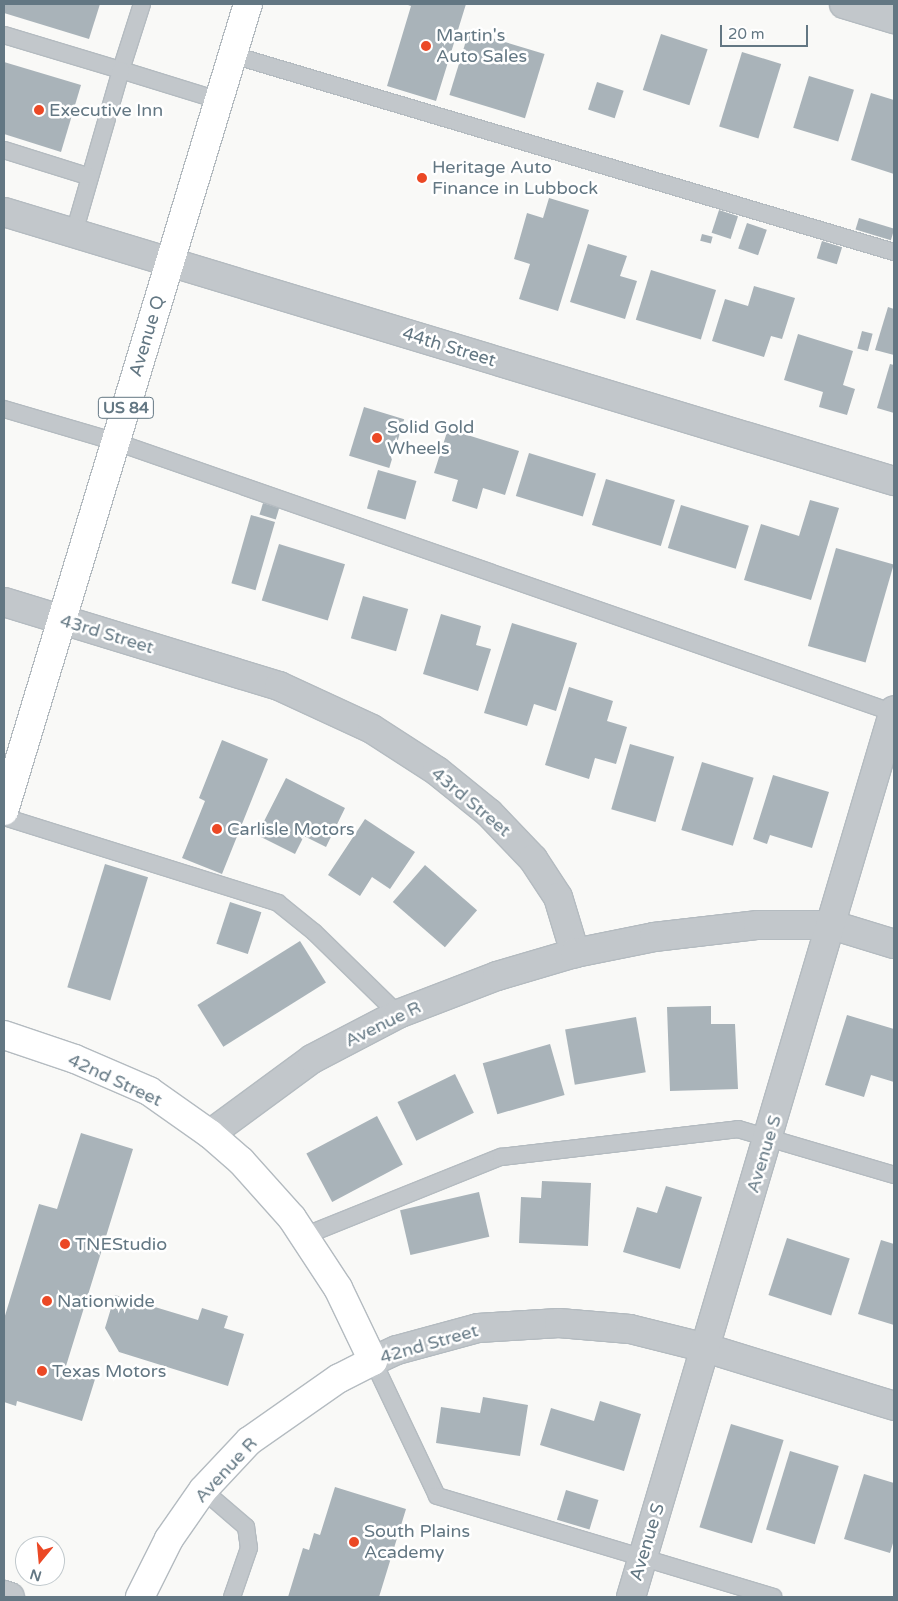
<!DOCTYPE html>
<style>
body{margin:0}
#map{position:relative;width:898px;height:1601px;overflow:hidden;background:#f9f9f7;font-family:"Varela Round",sans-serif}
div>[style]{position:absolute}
.building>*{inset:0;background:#a9b3b9;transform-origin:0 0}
.roads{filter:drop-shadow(1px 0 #b4bbc0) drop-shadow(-1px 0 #b4bbc0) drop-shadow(0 1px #b4bbc0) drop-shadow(0 -1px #b4bbc0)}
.lane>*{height:16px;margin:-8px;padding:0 8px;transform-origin:8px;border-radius:8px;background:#c2c7cb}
.street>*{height:28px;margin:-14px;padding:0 14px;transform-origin:14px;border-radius:14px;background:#c2c7cb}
.secondary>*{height:28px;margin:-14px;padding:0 14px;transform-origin:14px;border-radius:14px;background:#fff}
.highway>*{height:28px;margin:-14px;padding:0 14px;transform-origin:14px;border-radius:14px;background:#fff}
.dots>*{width:14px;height:14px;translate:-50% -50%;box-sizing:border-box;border:2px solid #fff;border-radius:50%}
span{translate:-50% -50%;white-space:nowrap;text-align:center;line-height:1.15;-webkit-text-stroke:5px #fff;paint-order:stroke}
.shield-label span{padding:1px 4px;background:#fff;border:1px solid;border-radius:4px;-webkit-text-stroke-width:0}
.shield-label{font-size:16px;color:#637783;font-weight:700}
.poi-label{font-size:18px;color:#637783}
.left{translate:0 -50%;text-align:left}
.street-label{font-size:18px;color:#637783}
.frame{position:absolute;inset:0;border:5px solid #637783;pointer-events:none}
.north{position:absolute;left:15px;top:1536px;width:50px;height:50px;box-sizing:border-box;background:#fff;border:1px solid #c1c9cd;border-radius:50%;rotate:197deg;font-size:14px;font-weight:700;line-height:20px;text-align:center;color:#637783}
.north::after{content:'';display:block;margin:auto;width:18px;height:22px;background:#eb4825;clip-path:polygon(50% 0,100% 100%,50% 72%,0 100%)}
.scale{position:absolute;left:720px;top:25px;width:88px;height:22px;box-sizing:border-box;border:2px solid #637783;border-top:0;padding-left:6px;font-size:15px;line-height:18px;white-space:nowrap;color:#637783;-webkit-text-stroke:4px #fff;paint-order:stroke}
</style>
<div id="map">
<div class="building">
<div style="clip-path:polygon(5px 4px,100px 4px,89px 39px,4px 13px)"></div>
<div style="clip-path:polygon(405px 4px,466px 4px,436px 101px,387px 86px,411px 6px)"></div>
<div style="left:469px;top:31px;width:79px;height:67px;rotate:17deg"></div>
<div style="left:661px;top:34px;width:49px;height:59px;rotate:18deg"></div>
<div style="left:742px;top:52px;width:41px;height:78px;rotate:17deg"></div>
<div style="clip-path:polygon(4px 62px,81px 85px,61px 152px,4px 134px)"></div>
<div style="left:809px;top:76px;width:47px;height:54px;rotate:17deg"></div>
<div style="left:597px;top:82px;width:28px;height:29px;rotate:18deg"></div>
<div style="clip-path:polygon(871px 93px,894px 100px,894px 174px,851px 160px)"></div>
<div style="clip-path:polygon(549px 198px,589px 210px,558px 311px,519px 299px,530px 264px,514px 259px,527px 213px,543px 218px)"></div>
<div style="left:719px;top:210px;width:20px;height:24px;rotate:18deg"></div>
<div style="left:859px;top:218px;width:37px;height:12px;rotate:17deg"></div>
<div style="left:747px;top:223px;width:21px;height:27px;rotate:19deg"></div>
<div style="left:702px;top:234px;width:11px;height:7px;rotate:15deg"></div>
<div style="left:822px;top:241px;width:21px;height:18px;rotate:17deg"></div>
<div style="clip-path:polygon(588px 244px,627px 256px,620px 276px,637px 281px,625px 319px,570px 302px)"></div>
<div style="left:651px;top:270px;width:68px;height:52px;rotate:17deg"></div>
<div style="clip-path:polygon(754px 286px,795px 298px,782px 339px,771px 336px,764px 357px,712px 341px,725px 299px,748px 306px)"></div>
<div style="clip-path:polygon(888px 307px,894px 309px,894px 355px,875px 350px)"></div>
<div style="left:862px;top:331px;width:11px;height:18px;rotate:15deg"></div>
<div style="clip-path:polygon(798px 334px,853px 351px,843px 385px,855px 389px,847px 415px,819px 407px,823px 392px,784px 380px)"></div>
<div style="clip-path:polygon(890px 364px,894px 365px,894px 413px,877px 408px)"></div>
<div style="left:364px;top:407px;width:42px;height:51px;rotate:17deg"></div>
<div style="clip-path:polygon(448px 429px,519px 451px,505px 495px,483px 488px,477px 509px,452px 501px,458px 480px,434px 473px)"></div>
<div style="left:529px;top:453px;width:70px;height:45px;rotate:17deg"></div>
<div style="left:378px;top:470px;width:40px;height:40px;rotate:16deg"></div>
<div style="left:606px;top:479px;width:72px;height:48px;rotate:17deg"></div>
<div style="clip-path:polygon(810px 500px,839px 508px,811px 600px,744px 580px,761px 524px,799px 536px)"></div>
<div style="left:263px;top:503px;width:17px;height:12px;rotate:17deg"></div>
<div style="left:681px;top:505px;width:71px;height:45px;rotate:17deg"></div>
<div style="left:251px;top:515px;width:25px;height:71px;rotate:16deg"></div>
<div style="left:279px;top:544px;width:69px;height:59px;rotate:17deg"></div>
<div style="left:836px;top:548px;width:60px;height:102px;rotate:16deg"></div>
<div style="left:363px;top:596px;width:47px;height:44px;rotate:16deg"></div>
<div style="clip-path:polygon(441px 614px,481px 626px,476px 645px,491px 649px,478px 691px,423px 674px)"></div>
<div style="clip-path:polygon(512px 623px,577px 643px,556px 711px,534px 704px,527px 726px,484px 713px)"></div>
<div style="clip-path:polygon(569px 687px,613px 701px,607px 721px,627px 727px,616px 764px,595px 758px,589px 779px,545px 765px)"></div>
<div style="clip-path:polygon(222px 740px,268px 759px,222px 874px,182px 858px,205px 801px,199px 798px)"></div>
<div style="left:630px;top:744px;width:46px;height:68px;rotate:16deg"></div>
<div style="left:702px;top:762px;width:54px;height:71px;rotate:17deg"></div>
<div style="clip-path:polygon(773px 775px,829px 792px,812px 848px,770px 835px,767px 844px,753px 839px)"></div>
<div style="clip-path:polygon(286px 778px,345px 808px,326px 847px,304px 836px,295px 854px,257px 835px)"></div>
<div style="clip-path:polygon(365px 819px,415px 852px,390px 889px,372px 877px,360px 896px,328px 875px)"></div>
<div style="left:105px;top:864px;width:45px;height:129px;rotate:17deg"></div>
<div style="left:425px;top:865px;width:69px;height:49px;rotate:41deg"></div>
<div style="left:230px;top:902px;width:33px;height:44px;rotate:18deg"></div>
<div style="left:300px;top:941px;width:49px;height:121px;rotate:58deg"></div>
<div style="clip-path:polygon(711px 1006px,711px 1024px,735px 1024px,738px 1089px,670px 1091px,667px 1007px)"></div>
<div style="clip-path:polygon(847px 1015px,894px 1029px,894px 1082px,871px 1075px,864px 1097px,825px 1085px)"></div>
<div style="left:636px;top:1017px;width:56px;height:72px;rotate:80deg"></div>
<div style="left:550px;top:1044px;width:53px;height:70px;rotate:74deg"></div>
<div style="left:455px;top:1074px;width:43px;height:64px;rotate:64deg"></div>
<div style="left:377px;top:1116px;width:55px;height:80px;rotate:62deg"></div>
<div style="clip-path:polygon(81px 1133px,133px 1149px,66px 1366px,96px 1376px,82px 1421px,17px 1401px,16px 1406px,4px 1402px,4px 1319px,39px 1204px,57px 1209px)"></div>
<div style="clip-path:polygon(542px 1181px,591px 1183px,588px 1246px,519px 1243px,521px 1197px,541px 1198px)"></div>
<div style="clip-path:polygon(666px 1186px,702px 1197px,680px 1269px,623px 1252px,637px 1207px,657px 1213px)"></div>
<div style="left:479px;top:1192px;width:46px;height:81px;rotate:77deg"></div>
<div style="left:787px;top:1238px;width:66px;height:60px;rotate:18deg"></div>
<div style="clip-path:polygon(881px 1240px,894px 1244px,894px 1325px,858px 1314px)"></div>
<div style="clip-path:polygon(115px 1295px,198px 1320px,202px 1308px,228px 1316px,224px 1328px,244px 1334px,228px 1386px,119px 1352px,105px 1328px)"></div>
<div style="clip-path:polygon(483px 1397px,528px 1405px,520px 1456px,436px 1443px,441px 1407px,480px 1413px)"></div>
<div style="clip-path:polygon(600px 1401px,641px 1414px,624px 1471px,540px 1445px,551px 1408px,594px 1421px)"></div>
<div style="left:731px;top:1424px;width:55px;height:108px;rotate:17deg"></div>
<div style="left:790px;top:1451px;width:51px;height:82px;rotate:17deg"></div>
<div style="clip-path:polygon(864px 1474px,894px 1483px,894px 1540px,890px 1553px,844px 1539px)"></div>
<div style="clip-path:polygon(335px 1487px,406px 1509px,379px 1597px,288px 1597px,303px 1548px,309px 1550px,314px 1533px,320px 1535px)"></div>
<div style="left:566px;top:1490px;width:34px;height:31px;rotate:17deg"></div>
</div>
<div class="roads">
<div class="lane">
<div style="left:142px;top:4px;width:69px;rotate:107.7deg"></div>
<div style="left:121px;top:70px;width:102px;rotate:17.2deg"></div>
<div style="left:4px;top:35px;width:122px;rotate:16.7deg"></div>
<div style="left:121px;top:70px;width:170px;rotate:106.1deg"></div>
<div style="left:233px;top:55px;width:690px;rotate:16.6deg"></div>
<div style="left:4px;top:150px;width:90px;rotate:17.4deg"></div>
<div style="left:4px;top:409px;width:117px;rotate:16.4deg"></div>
<div style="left:116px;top:442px;width:824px;rotate:19.2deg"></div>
<div style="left:4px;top:817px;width:287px;rotate:17.4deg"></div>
<div style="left:278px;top:903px;width:46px;rotate:38.9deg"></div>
<div style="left:314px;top:932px;width:117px;rotate:44.3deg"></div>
<div style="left:304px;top:1236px;width:212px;rotate:-21.9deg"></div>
<div style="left:501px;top:1157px;width:239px;rotate:-6.7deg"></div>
<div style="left:738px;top:1129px;width:163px;rotate:16.4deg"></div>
<div style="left:373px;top:1361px;width:149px;rotate:64.6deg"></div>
<div style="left:437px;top:1496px;width:351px;rotate:16.7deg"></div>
<div style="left:203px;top:1490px;width:57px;rotate:40.7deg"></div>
<div style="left:246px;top:1527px;width:21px;rotate:82deg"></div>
<div style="left:249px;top:1548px;width:52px;rotate:109.1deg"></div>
</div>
<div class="street">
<div style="left:844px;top:4px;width:52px;rotate:16.7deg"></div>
<div style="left:4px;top:212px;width:930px;rotate:16.82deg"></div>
<div style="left:4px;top:602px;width:288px;rotate:17deg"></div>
<div style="left:279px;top:686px;width:102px;rotate:24.8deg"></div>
<div style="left:372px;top:729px;width:77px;rotate:32.9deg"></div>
<div style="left:437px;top:771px;width:67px;rotate:38.9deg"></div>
<div style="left:489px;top:813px;width:64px;rotate:46.3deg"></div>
<div style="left:533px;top:859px;width:45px;rotate:56.7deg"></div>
<div style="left:558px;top:897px;width:59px;rotate:73.1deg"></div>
<div style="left:210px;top:1134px;width:127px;rotate:-36.3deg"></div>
<div style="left:312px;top:1059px;width:97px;rotate:-27.6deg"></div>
<div style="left:398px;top:1014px;width:106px;rotate:-21deg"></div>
<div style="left:497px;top:976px;width:81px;rotate:-16.4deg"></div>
<div style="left:575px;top:953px;width:81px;rotate:-11.4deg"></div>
<div style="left:654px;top:937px;width:105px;rotate:-6.6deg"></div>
<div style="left:758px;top:925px;width:74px"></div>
<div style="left:832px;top:925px;width:65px;rotate:17deg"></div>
<div style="left:373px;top:1361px;width:26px;rotate:-25deg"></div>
<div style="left:397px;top:1350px;width:84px;rotate:-15.2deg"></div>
<div style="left:478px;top:1328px;width:81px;rotate:-3.5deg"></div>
<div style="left:559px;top:1323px;width:71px;rotate:4.8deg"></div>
<div style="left:630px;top:1329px;width:78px;rotate:14deg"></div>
<div style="left:706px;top:1348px;width:197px;rotate:17.1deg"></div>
<div style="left:4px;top:1595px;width:6px;rotate:18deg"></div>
<div style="left:631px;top:1597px;width:925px;rotate:-73.48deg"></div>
</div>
<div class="secondary">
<div style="left:4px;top:1035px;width:75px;rotate:18.7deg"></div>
<div style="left:75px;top:1059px;width:81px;rotate:23.4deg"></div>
<div style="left:149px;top:1091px;width:75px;rotate:35.2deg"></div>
<div style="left:210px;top:1134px;width:41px;rotate:41.1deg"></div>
<div style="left:241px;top:1161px;width:76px;rotate:48.2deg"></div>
<div style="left:292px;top:1218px;width:84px;rotate:56.7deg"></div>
<div style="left:338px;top:1288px;width:81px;rotate:64.4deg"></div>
<div style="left:373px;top:1361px;width:38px;rotate:153deg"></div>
<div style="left:339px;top:1378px;width:110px;rotate:145deg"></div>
<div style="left:249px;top:1441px;width:67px;rotate:133.2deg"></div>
<div style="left:203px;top:1490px;width:60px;rotate:124.8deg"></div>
<div style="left:169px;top:1539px;width:65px;rotate:116.6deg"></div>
</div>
<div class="highway">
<div style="left:4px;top:811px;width:843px;rotate:-73.18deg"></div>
</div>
</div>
<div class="dots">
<div style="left:426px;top:46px;background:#eb4825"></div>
<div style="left:39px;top:110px;background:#eb4825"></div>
<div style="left:422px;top:178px;background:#eb4825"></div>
<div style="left:377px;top:438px;background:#eb4825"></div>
<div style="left:217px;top:829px;background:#eb4825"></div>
<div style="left:65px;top:1244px;background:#eb4825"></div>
<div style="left:47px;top:1301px;background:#eb4825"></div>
<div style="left:42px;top:1371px;background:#eb4825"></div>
<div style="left:354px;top:1542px;background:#eb4825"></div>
</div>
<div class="shield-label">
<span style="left:126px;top:408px">US 84</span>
</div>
<div class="poi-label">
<span class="left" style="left:436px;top:46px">Martin's<br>Auto Sales</span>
<span class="left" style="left:49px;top:110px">Executive Inn</span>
<span class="left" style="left:432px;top:178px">Heritage Auto<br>Finance in Lubbock</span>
<span class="left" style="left:387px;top:438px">Solid Gold<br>Wheels</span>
<span class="left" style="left:227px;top:829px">Carlisle Motors</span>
<span class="left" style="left:75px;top:1244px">TNEStudio</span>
<span class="left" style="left:57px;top:1301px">Nationwide</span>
<span class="left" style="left:52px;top:1371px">Texas Motors</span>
<span class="left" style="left:364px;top:1542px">South Plains<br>Academy</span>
</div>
<div class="street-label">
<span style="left:147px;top:336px;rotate:-73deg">Avenue Q</span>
<span style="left:449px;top:347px;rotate:17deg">44th Street</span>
<span style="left:107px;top:634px;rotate:17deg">43rd Street</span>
<span style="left:471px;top:802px;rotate:40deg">43rd Street</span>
<span style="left:383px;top:1024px;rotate:-26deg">Avenue R</span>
<span style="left:115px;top:1080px;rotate:25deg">42nd Street</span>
<span style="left:764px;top:1154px;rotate:-73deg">Avenue S</span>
<span style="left:429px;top:1344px;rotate:-16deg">42nd Street</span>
<span style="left:226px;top:1470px;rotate:-47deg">Avenue R</span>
<span style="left:647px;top:1542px;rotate:-73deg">Avenue S</span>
</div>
<div class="frame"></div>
<div class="north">N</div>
<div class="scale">20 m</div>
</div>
